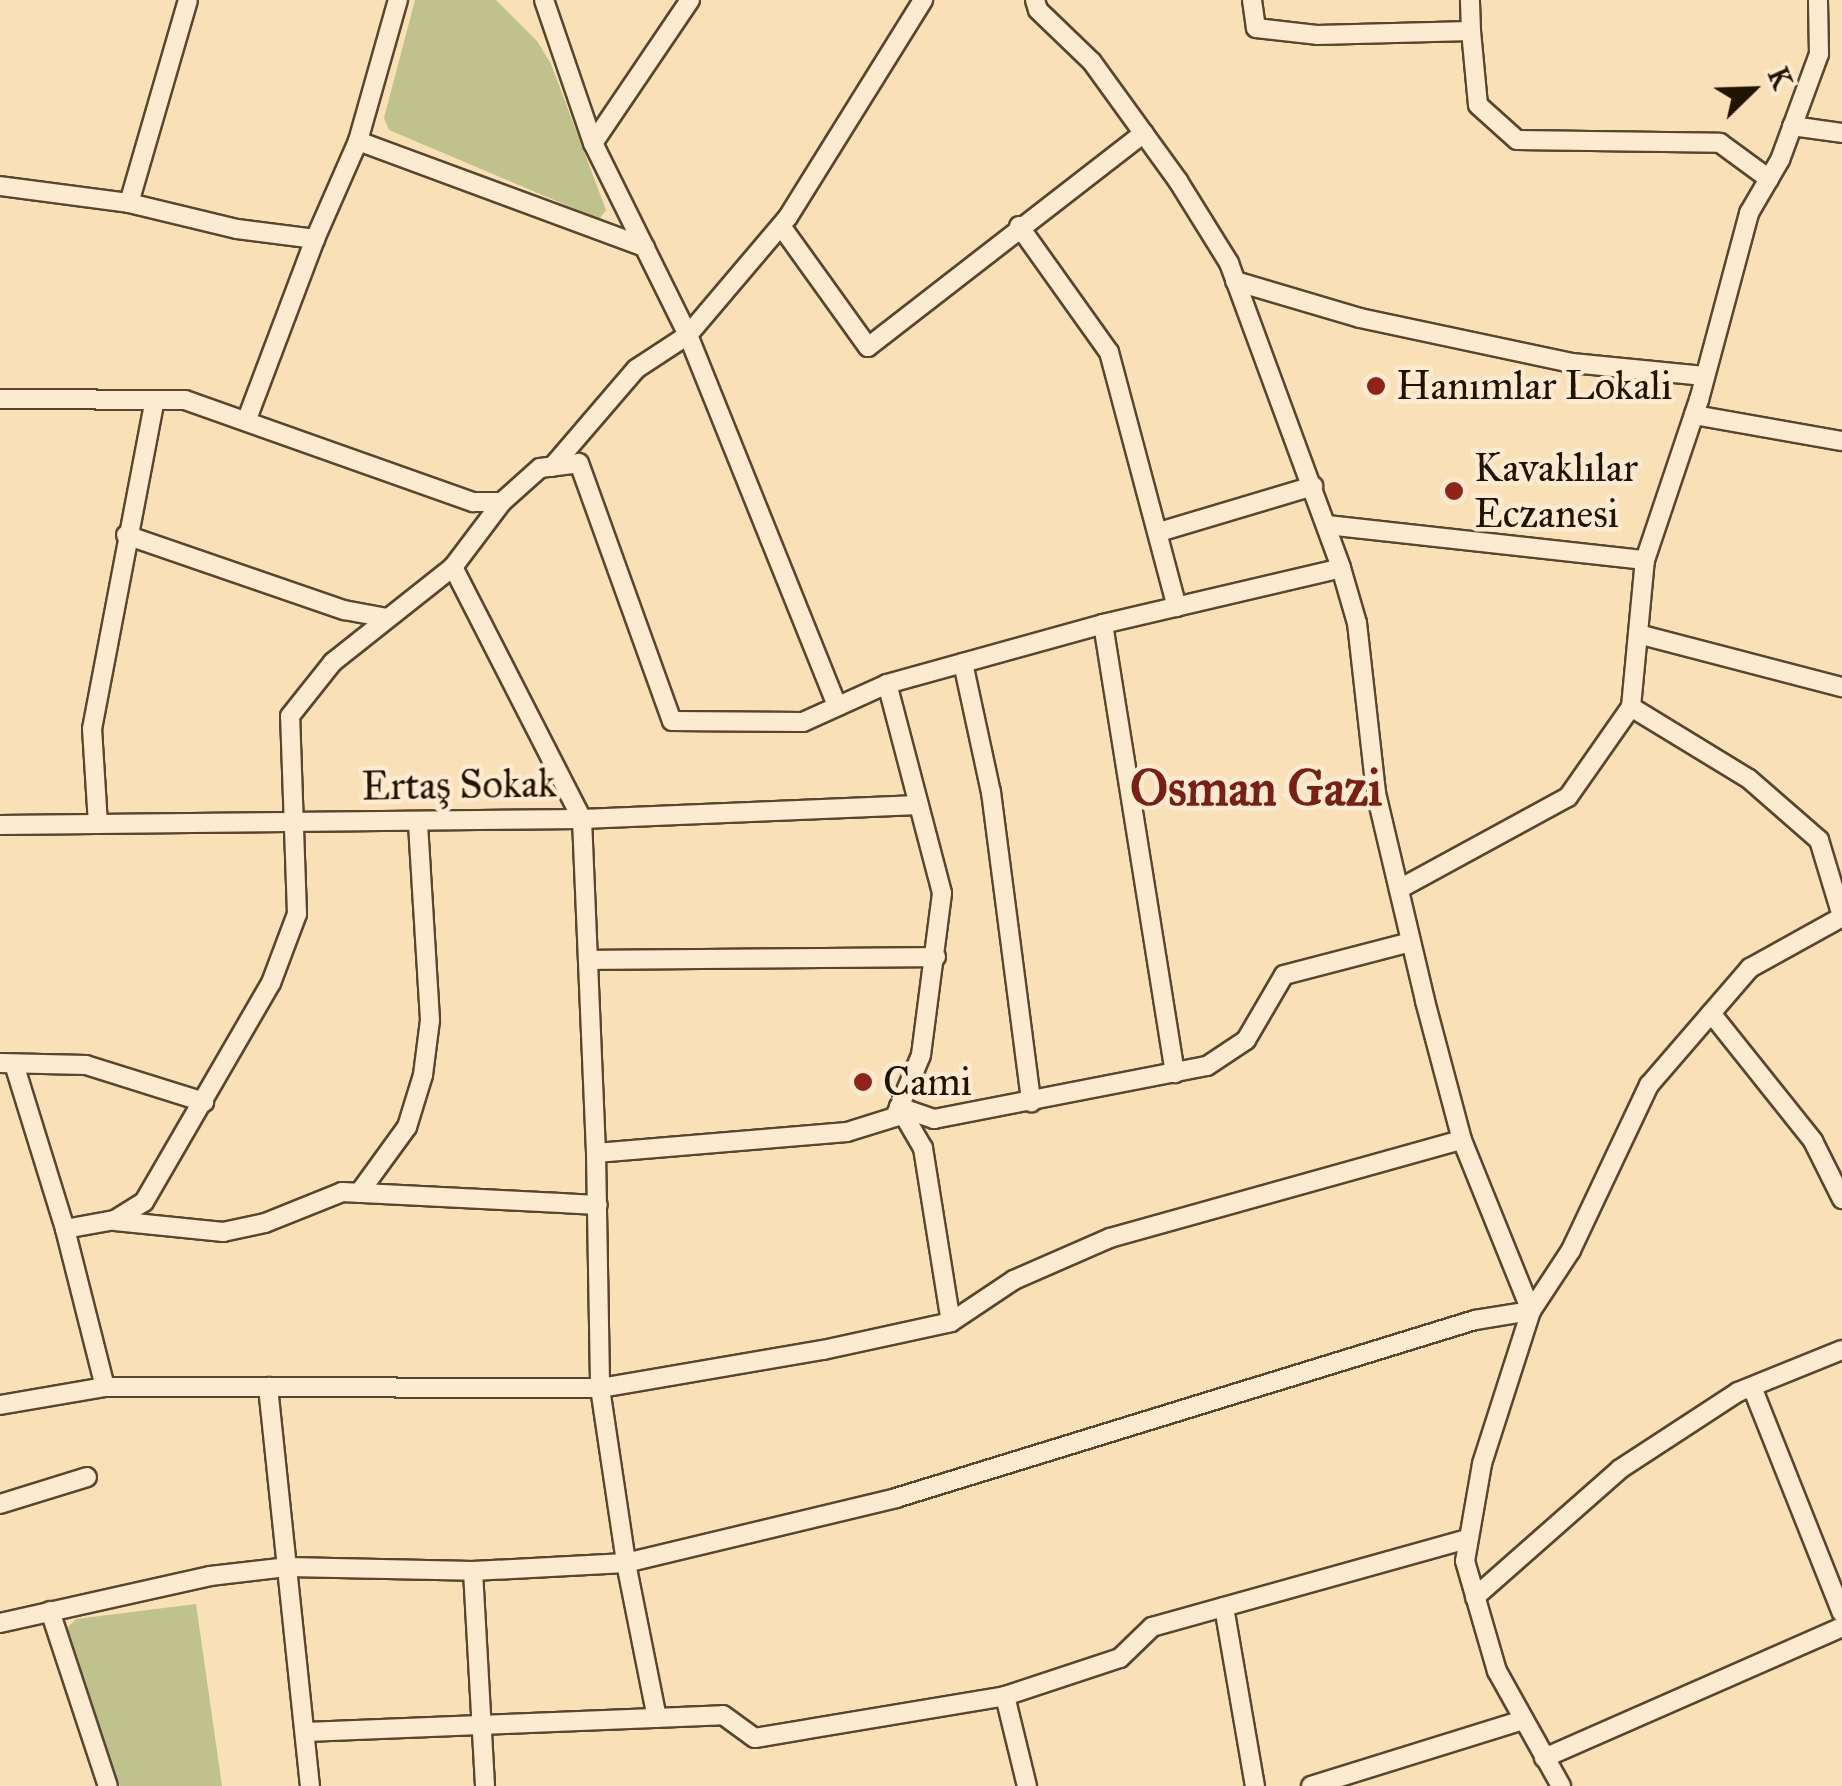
<!DOCTYPE html>
<meta charset="utf-8">
<style>
body{margin:0}
#map{position:relative;width:1842px;height:1786px;overflow:hidden;background:#fae0b6;font-family:"IM FELL Great Primer",serif}
div>[style]{position:absolute}
.green>*{inset:0;background:#bfc28d}
.roads{filter:drop-shadow(2px 0 #58462e) drop-shadow(-2px 0 #58462e) drop-shadow(0 2px #58462e) drop-shadow(0 -2px #58462e)}
.street>*{height:18px;margin:-9px;padding:0 9px;transform-origin:9px;border-radius:9px;background:#fcebd0}
.dots>*{width:28px;height:28px;translate:-50% -50%;box-sizing:border-box;border:5px solid #fcebd0;border-radius:50%}
span{translate:-50% -50%;white-space:nowrap;text-align:center;line-height:1.15;-webkit-text-stroke:9px #fcebd0;paint-order:stroke}
.poi-label{font-size:40px;color:#221200}
.left{translate:0 -50%;text-align:left}
.street-label{font-size:40px;color:#221200}
.district-label{font-size:50px;color:#7a1f14;font-weight:700}
.north{position:absolute;left:1702px;top:40px;width:100px;height:100px;-webkit-text-stroke:8px #fcebd0;paint-order:stroke;rotate:67deg;font-size:28px;font-weight:700;line-height:40px;text-align:center;color:#221200}
.north::after{content:'';display:block;margin:auto;width:35px;height:45px;background:#221200;clip-path:polygon(50% 0,100% 100%,50% 72%,0 100%)}
</style>
<div id="map">
<div class="green">
<div style="clip-path:polygon(415px 0,496px 0,537px 41px,551px 64px,606px 210px,599px 219px,389px 130px,384px 118px)"></div>
<div style="clip-path:polygon(196px 1604px,222px 1786px,120px 1786px,66px 1629px,76px 1619px)"></div>
</div>
<div class="roads">
<div class="street">
<div style="left:544px;top:0;width:151px;rotate:71.1deg"></div>
<div style="left:690px;top:0;width:173px;rotate:124.1deg"></div>
<div style="left:593px;top:143px;width:214px;rotate:63.7deg"></div>
<div style="left:688px;top:335px;width:155px;rotate:-49.7deg"></div>
<div style="left:788px;top:217px;width:256px;rotate:-58.1deg"></div>
<div style="left:1035px;top:0;width:10px;rotate:73deg"></div>
<div style="left:1038px;top:10px;width:75px;rotate:43.9deg"></div>
<div style="left:1092px;top:62px;width:147px;rotate:54.1deg"></div>
<div style="left:1178px;top:181px;width:97px;rotate:58.1deg"></div>
<div style="left:1229px;top:263px;width:325px;rotate:69.8deg"></div>
<div style="left:1341px;top:568px;width:57px;rotate:73.8deg"></div>
<div style="left:1357px;top:623px;width:171px;rotate:83.6deg"></div>
<div style="left:1376px;top:793px;width:214px;rotate:76.7deg"></div>
<div style="left:1425px;top:1001px;width:144px;rotate:75.1deg"></div>
<div style="left:1462px;top:1140px;width:184px;rotate:68deg"></div>
<div style="left:1531px;top:1311px;width:161px;rotate:107.8deg"></div>
<div style="left:1482px;top:1464px;width:98px;rotate:99.9deg"></div>
<div style="left:1465px;top:1561px;width:115px;rotate:73.8deg"></div>
<div style="left:1497px;top:1671px;width:132px;rotate:60.9deg"></div>
<div style="left:1252px;top:0;width:28px;rotate:82deg"></div>
<div style="left:1256px;top:28px;width:61px;rotate:6.5deg"></div>
<div style="left:1317px;top:35px;width:154px;rotate:-1.5deg"></div>
<div style="left:1471px;top:31px;width:31px;rotate:-92deg"></div>
<div style="left:1471px;top:31px;width:74px;rotate:84.6deg"></div>
<div style="left:1478px;top:105px;width:52px;rotate:41.9deg"></div>
<div style="left:1517px;top:140px;width:203px;rotate:0.8deg"></div>
<div style="left:1720px;top:143px;width:61px;rotate:36.3deg"></div>
<div style="left:1792px;top:126px;width:50px;rotate:8deg"></div>
<div style="left:358px;top:141px;width:306px;rotate:20.3deg"></div>
<div style="left:0;top:186px;width:130px;rotate:7.5deg"></div>
<div style="left:129px;top:203px;width:211px;rotate:-73.8deg"></div>
<div style="left:129px;top:203px;width:111px;rotate:13.5deg"></div>
<div style="left:237px;top:229px;width:79px;rotate:7.3deg"></div>
<div style="left:315px;top:239px;width:107px;rotate:-66.3deg"></div>
<div style="left:358px;top:141px;width:147px;rotate:-74.2deg"></div>
<div style="left:781px;top:226px;width:149px;rotate:54.3deg"></div>
<div style="left:868px;top:347px;width:349px;rotate:-37.8deg"></div>
<div style="left:1019px;top:226px;width:155px;rotate:54.5deg"></div>
<div style="left:1109px;top:352px;width:264px;rotate:75.1deg"></div>
<div style="left:1235px;top:281px;width:130px;rotate:16.5deg"></div>
<div style="left:1360px;top:318px;width:217px;rotate:12deg"></div>
<div style="left:1572px;top:363px;width:133px;rotate:5.6deg"></div>
<div style="left:0;top:399px;width:185px;rotate:0.3deg"></div>
<div style="left:185px;top:400px;width:306px;rotate:19.5deg"></div>
<div style="left:473px;top:502px;width:29px"></div>
<div style="left:1694px;top:415px;width:150px;rotate:10deg"></div>
<div style="left:247px;top:419px;width:192px;rotate:-69.3deg"></div>
<div style="left:552px;top:467px;width:129px;rotate:-49.4deg"></div>
<div style="left:636px;top:369px;width:62px;rotate:-33.2deg"></div>
<div style="left:688px;top:335px;width:400px;rotate:68.1deg"></div>
<div style="left:1327px;top:525px;width:320px;rotate:6.3deg"></div>
<div style="left:1645px;top:560px;width:169px;rotate:-71.4deg"></div>
<div style="left:1699px;top:400px;width:194px;rotate:-75deg"></div>
<div style="left:1749px;top:213px;width:61px;rotate:-59.7deg"></div>
<div style="left:1780px;top:160px;width:113px;rotate:-69.8deg"></div>
<div style="left:1819px;top:54px;width:54px;rotate:-91.1deg"></div>
<div style="left:1159px;top:532px;width:161px;rotate:-16.6deg"></div>
<div style="left:126px;top:535px;width:231px;rotate:19deg"></div>
<div style="left:344px;top:610px;width:44px;rotate:10.5deg"></div>
<div style="left:453px;top:567px;width:283px;rotate:62.9deg"></div>
<div style="left:582px;top:819px;width:334px;rotate:87.6deg"></div>
<div style="left:596px;top:1153px;width:235px;rotate:89deg"></div>
<div style="left:600px;top:1388px;width:177px;rotate:81.5deg"></div>
<div style="left:626px;top:1563px;width:158px;rotate:78.7deg"></div>
<div style="left:1103px;top:624px;width:455px;rotate:80.9deg"></div>
<div style="left:1638px;top:634px;width:211px;rotate:14.6deg"></div>
<div style="left:963px;top:663px;width:132px;rotate:77.8deg"></div>
<div style="left:991px;top:792px;width:313px;rotate:82.6deg"></div>
<div style="left:1631px;top:707px;width:138px;rotate:31.4deg"></div>
<div style="left:1749px;top:779px;width:93px;rotate:41.1deg"></div>
<div style="left:1819px;top:840px;width:79px;rotate:73.2deg"></div>
<div style="left:98px;top:824px;width:95px;rotate:-93.6deg"></div>
<div style="left:92px;top:729px;width:335px;rotate:-79.2deg"></div>
<div style="left:0;top:825px;width:582px;rotate:-0.59deg"></div>
<div style="left:582px;top:819px;width:337px;rotate:-2.4deg"></div>
<div style="left:1399px;top:889px;width:192px;rotate:-28.6deg"></div>
<div style="left:1568px;top:797px;width:110px;rotate:-55deg"></div>
<div style="left:1631px;top:707px;width:148px;rotate:-84.6deg"></div>
<div style="left:588px;top:960px;width:348px;rotate:-0.5deg"></div>
<div style="left:1711px;top:1013px;width:164px;rotate:51.4deg"></div>
<div style="left:1813px;top:1141px;width:65px;rotate:63.4deg"></div>
<div style="left:0;top:1063px;width:86px;rotate:1.3deg"></div>
<div style="left:86px;top:1065px;width:124px;rotate:17.4deg"></div>
<div style="left:14px;top:1064px;width:173px;rotate:72.8deg"></div>
<div style="left:65px;top:1229px;width:163px;rotate:75.8deg"></div>
<div style="left:899px;top:1107px;width:37px;rotate:19deg"></div>
<div style="left:934px;top:1119px;width:278px;rotate:-11deg"></div>
<div style="left:1207px;top:1066px;width:47px;rotate:-33.7deg"></div>
<div style="left:1246px;top:1040px;width:75px;rotate:-59.7deg"></div>
<div style="left:1284px;top:975px;width:131px;rotate:-14.6deg"></div>
<div style="left:899px;top:1107px;width:48px;rotate:59.7deg"></div>
<div style="left:923px;top:1148px;width:176px;rotate:80.9deg"></div>
<div style="left:596px;top:1153px;width:252px;rotate:-4.8deg"></div>
<div style="left:847px;top:1132px;width:50px;rotate:-17.4deg"></div>
<div style="left:895px;top:1117px;width:67px;rotate:-67.2deg"></div>
<div style="left:921px;top:1055px;width:163px;rotate:-82.6deg"></div>
<div style="left:942px;top:893px;width:216px;rotate:-104.7deg"></div>
<div style="left:359px;top:1193px;width:82px;rotate:-54deg"></div>
<div style="left:407px;top:1127px;width:54px;rotate:-72.9deg"></div>
<div style="left:423px;top:1075px;width:55px;rotate:-82.7deg"></div>
<div style="left:430px;top:1020px;width:199px;rotate:-93.5deg"></div>
<div style="left:115px;top:1221px;width:109px;rotate:5.8deg"></div>
<div style="left:223px;top:1232px;width:43px;rotate:-12.1deg"></div>
<div style="left:265px;top:1223px;width:83px;rotate:-21.9deg"></div>
<div style="left:342px;top:1192px;width:256px;rotate:2.9deg"></div>
<div style="left:65px;top:1229px;width:51px;rotate:-10.2deg"></div>
<div style="left:115px;top:1220px;width:34px;rotate:-32deg"></div>
<div style="left:144px;top:1202px;width:253px;rotate:-59.9deg"></div>
<div style="left:271px;top:983px;width:74px;rotate:-69.4deg"></div>
<div style="left:297px;top:914px;width:198px;rotate:-92deg"></div>
<div style="left:290px;top:716px;width:69px;rotate:-51.5deg"></div>
<div style="left:333px;top:662px;width:153px;rotate:-38.4deg"></div>
<div style="left:453px;top:567px;width:81px;rotate:-53deg"></div>
<div style="left:502px;top:502px;width:51px;rotate:-41.8deg"></div>
<div style="left:540px;top:468px;width:39px;rotate:-7deg"></div>
<div style="left:579px;top:463px;width:274px;rotate:70.2deg"></div>
<div style="left:672px;top:721px;width:131px;rotate:0.4deg"></div>
<div style="left:803px;top:722px;width:92px;rotate:-24.3deg"></div>
<div style="left:887px;top:684px;width:224px;rotate:-15.5deg"></div>
<div style="left:1103px;top:624px;width:244px;rotate:-13.2deg"></div>
<div style="left:268px;top:1387px;width:401px;rotate:84deg"></div>
<div style="left:1752px;top:1387px;width:243px;rotate:68.3deg"></div>
<div style="left:0;top:1405px;width:107px;rotate:-9.7deg"></div>
<div style="left:105px;top:1387px;width:495px;rotate:0.1deg"></div>
<div style="left:600px;top:1388px;width:226px;rotate:-9.7deg"></div>
<div style="left:823px;top:1350px;width:131px;rotate:-12.3deg"></div>
<div style="left:951px;top:1322px;width:76px;rotate:-33.7deg"></div>
<div style="left:1014px;top:1280px;width:105px;rotate:-23.6deg"></div>
<div style="left:1110px;top:1238px;width:365px;rotate:-15.6deg"></div>
<div style="left:0;top:1504px;width:91px;rotate:-17.2deg"></div>
<div style="left:473px;top:1571px;width:215px;rotate:86.8deg"></div>
<div style="left:1475px;top:1597px;width:193px;rotate:-41.4deg"></div>
<div style="left:1620px;top:1469px;width:141px;rotate:-33.1deg"></div>
<div style="left:1738px;top:1392px;width:112px;rotate:-22deg"></div>
<div style="left:1224px;top:1607px;width:182px;rotate:80.2deg"></div>
<div style="left:50px;top:1611px;width:184px;rotate:71.7deg"></div>
<div style="left:0;top:1623px;width:215px;rotate:-12.6deg"></div>
<div style="left:210px;top:1576px;width:79px;rotate:-6.6deg"></div>
<div style="left:288px;top:1567px;width:185px;rotate:1.2deg"></div>
<div style="left:473px;top:1571px;width:153px;rotate:-3deg"></div>
<div style="left:626px;top:1563px;width:278px;rotate:-13.5deg"></div>
<div style="left:896px;top:1498px;width:606px;rotate:-17.09deg"></div>
<div style="left:1475px;top:1320px;width:57px;rotate:-9.1deg"></div>
<div style="left:1531px;top:1311px;width:73px;rotate:-56.7deg"></div>
<div style="left:1571px;top:1250px;width:183px;rotate:-64.7deg"></div>
<div style="left:1649px;top:1085px;width:155px;rotate:-49.2deg"></div>
<div style="left:1750px;top:968px;width:105px;rotate:-29deg"></div>
<div style="left:1005px;top:1696px;width:93px;rotate:76.3deg"></div>
<div style="left:306px;top:1732px;width:417px;rotate:-2.3deg"></div>
<div style="left:723px;top:1715px;width:39px;rotate:36deg"></div>
<div style="left:755px;top:1738px;width:254px;rotate:-9.5deg"></div>
<div style="left:1005px;top:1696px;width:121px;rotate:-18.3deg"></div>
<div style="left:1120px;top:1658px;width:45px;rotate:-44.1deg"></div>
<div style="left:1152px;top:1627px;width:328px;rotate:-15.6deg"></div>
<div style="left:1544px;top:1758px;width:326px;rotate:-23.7deg"></div>
<div style="left:1311px;top:1786px;width:222px;rotate:-17.3deg"></div>
</div>
</div>
<div class="dots">
<div style="left:1376px;top:386px;background:#8f2418"></div>
<div style="left:1454px;top:491px;background:#8f2418"></div>
<div style="left:863px;top:1082px;background:#8f2418"></div>
</div>
<div class="poi-label">
<span class="left" style="left:1396px;top:386px">Hanımlar Lokali</span>
<span class="left" style="left:1474px;top:491px">Kavaklılar<br>Eczanesi</span>
<span class="left" style="left:883px;top:1082px">Cami</span>
</div>
<div class="street-label">
<span style="left:459px;top:785px;rotate:-1deg">Ertaş Sokak</span>
</div>
<div class="district-label">
<span style="left:1256px;top:789px">Osman Gazi</span>
</div>
<div class="north">K</div>
</div>
